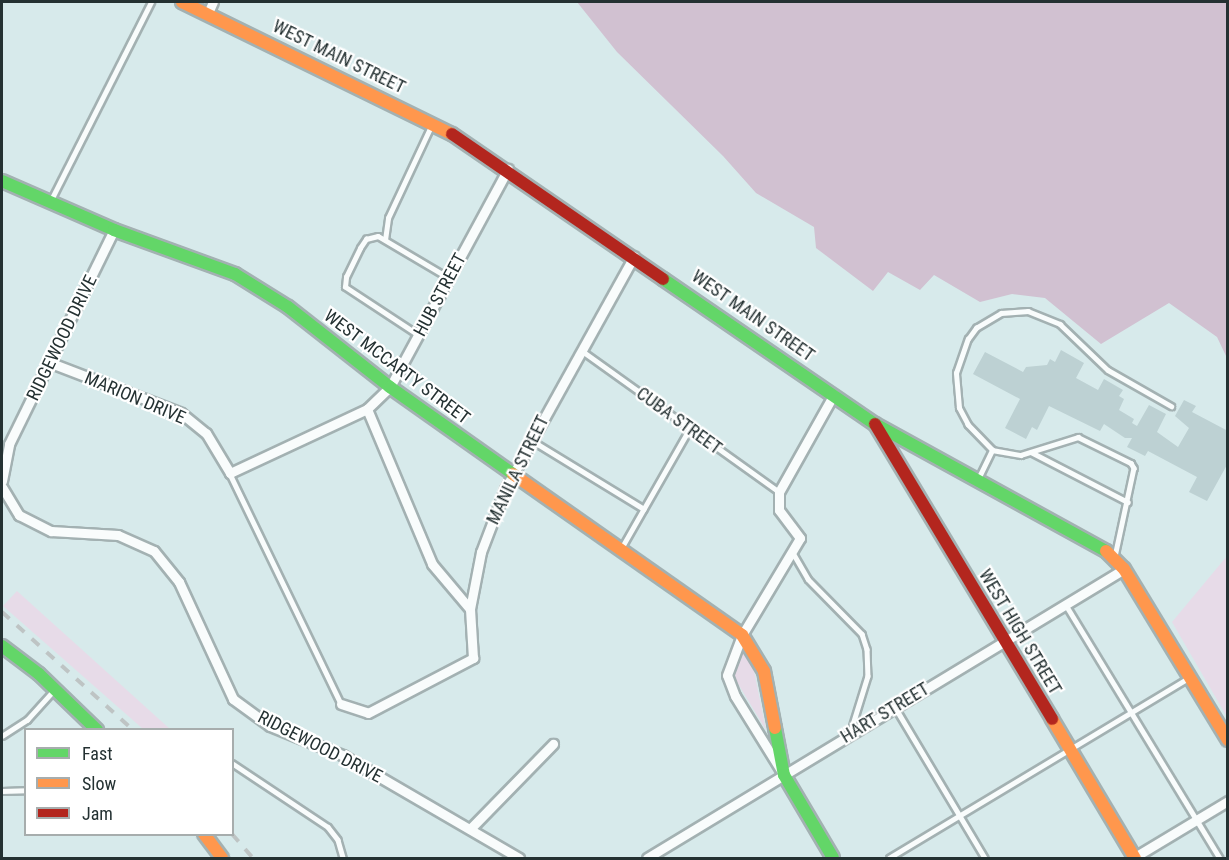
<!DOCTYPE html>
<style>
body{margin:0}
#map{position:relative;width:1229px;height:860px;overflow:hidden;background:#d7eaeb;font-family:"Roboto Condensed",sans-serif}
div>[style]{position:absolute}
.green>*{inset:0;background:#e7dbe8}
.forest>*{inset:0;background:#d1c1d1}
.building>*{inset:0;background:#bdd1d3}
.roads{filter:drop-shadow(2px 0 #a3b1b2) drop-shadow(-2px 0 #a3b1b2) drop-shadow(0 2px #a3b1b2) drop-shadow(0 -2px #a3b1b2)}
.lane>*{height:4.5px;margin:-2.25px;padding:0 2.25px;transform-origin:2.25px;border-radius:2.25px;background:#f9fcfc}
.street>*{height:9px;margin:-4.5px;padding:0 4.5px;transform-origin:4.5px;border-radius:4.5px;background:#f9fcfc}
.fast>*{height:12px;margin:-6px;padding:0 6px;transform-origin:6px;border-radius:6px;background:#63d668}
.slow>*{height:12px;margin:-6px;padding:0 6px;transform-origin:6px;border-radius:6px;background:#ff974d}
.jam>*{height:12px;margin:-6px;padding:0 6px;transform-origin:6px;border-radius:6px;background:#b3261e}
.rail>*{height:4px;margin-top:-2px;transform-origin:0;background:repeating-linear-gradient(90deg,#bec4c4 0 10px,transparent 0 20px)}
span{translate:-50% -50%;white-space:nowrap;text-align:center;line-height:1.15;-webkit-text-stroke:4.5px #fff;paint-order:stroke}
.street-label{font-size:18px;color:#243132}
.frame{position:absolute;inset:0;border:3px solid #243132;pointer-events:none}
.legend{position:absolute;left:24px;top:728px;width:210px;height:108px;box-sizing:border-box;background:#fff;border:2px solid #a7adad;margin:0;padding:8px 10px;list-style:none;font-size:18px;color:#243132}
.legend li{display:flex;align-items:center;gap:12px;height:30px}
.legend b{width:30px;border:2px solid #a7adad}
</style>
<div id="map">
<div class="green">
<div style="clip-path:polygon(1227px 556px,1227px 717px,1172px 622px)"></div>
<div style="clip-path:polygon(17px 591px,170px 729px,143px 729px,3px 606px)"></div>
<div style="clip-path:polygon(744px 650px,753px 666px,766px 730px,734px 677px)"></div>
</div>
<div class="forest">
<div style="clip-path:polygon(577px 2px,1227px 2px,1227px 358px,1217px 337px,1169px 303px,1101px 344px,1045px 298px,1012px 294px,980px 302px,934px 275px,920px 290px,888px 272px,873px 291px,816px 248px,814px 227px,756px 193px,723px 156px,617px 52px)"></div>
</div>
<div class="building">
<div style="clip-path:polygon(1061px 350px,1084px 363px,1076px 378px,1098px 390px,1104px 379px,1123px 390px,1119px 396px,1124px 399px,1119px 410px,1134px 419px,1132px 423px,1137px 426px,1149px 405px,1166px 414px,1157px 432px,1178px 447px,1189px 428px,1175px 416px,1184px 400px,1196px 406px,1192px 412px,1228px 431px,1228px 463px,1207px 501px,1189px 492px,1197px 477px,1148px 451px,1145px 456px,1127px 447px,1132px 438px,1125px 438px,1104px 424px,1100px 431px,1049px 406px,1037px 430px,1032px 427px,1026px 439px,1005px 428px,1020px 399px,973px 374px,985px 352px,1023px 372px,1026px 367px,1047px 365px,1050px 359px,1055px 362px)"></div>
</div>
<div class="roads">
<div class="lane">
<div style="left:51px;top:200px;width:222px;rotate:-63.2deg"></div>
<div style="left:385px;top:240px;width:22px;rotate:-82deg"></div>
<div style="left:388px;top:218px;width:104px;rotate:-64.9deg"></div>
<div style="left:418px;top:335px;width:87px;rotate:-146.7deg"></div>
<div style="left:345px;top:287px;width:10px;rotate:-84deg"></div>
<div style="left:346px;top:277px;width:32px;rotate:-64deg"></div>
<div style="left:360px;top:248px;width:11px;rotate:-56deg"></div>
<div style="left:366px;top:239px;width:12px;rotate:-14deg"></div>
<div style="left:378px;top:236px;width:82px;rotate:30.6deg"></div>
<div style="left:581px;top:350px;width:244px;rotate:35.6deg"></div>
<div style="left:531px;top:440px;width:132px;rotate:31.4deg"></div>
<div style="left:992px;top:450px;width:35px;rotate:-134deg"></div>
<div style="left:968px;top:425px;width:19px;rotate:-118deg"></div>
<div style="left:959px;top:408px;width:35px;rotate:-95deg"></div>
<div style="left:956px;top:373px;width:36px;rotate:-71deg"></div>
<div style="left:968px;top:339px;width:14px;rotate:-54deg"></div>
<div style="left:976px;top:328px;width:29px;rotate:-31deg"></div>
<div style="left:1001px;top:313px;width:27px;rotate:-4deg"></div>
<div style="left:1028px;top:311px;width:35px;rotate:22deg"></div>
<div style="left:1060px;top:324px;width:66px;rotate:43.8deg"></div>
<div style="left:1108px;top:370px;width:73px;rotate:29.7deg"></div>
<div style="left:1031px;top:452px;width:109px;rotate:27.3deg"></div>
<div style="left:230px;top:474px;width:255px;rotate:64.2deg"></div>
<div style="left:979px;top:477px;width:30px;rotate:-64deg"></div>
<div style="left:992px;top:450px;width:29px;rotate:10deg"></div>
<div style="left:1021px;top:455px;width:60px;rotate:-17.5deg"></div>
<div style="left:1078px;top:437px;width:59px;rotate:26.1deg"></div>
<div style="left:1131px;top:463px;width:6px;rotate:59deg"></div>
<div style="left:1134px;top:468px;width:91px;rotate:102.1deg"></div>
<div style="left:622px;top:547px;width:137px;rotate:-60.3deg"></div>
<div style="left:792px;top:551px;width:32px;rotate:60deg"></div>
<div style="left:808px;top:579px;width:77px;rotate:45.5deg"></div>
<div style="left:862px;top:634px;width:16px;rotate:72deg"></div>
<div style="left:867px;top:649px;width:27px;rotate:88deg"></div>
<div style="left:868px;top:676px;width:61px;rotate:107.2deg"></div>
<div style="left:1066px;top:605px;width:296px;rotate:58.7deg"></div>
<div style="left:895px;top:707px;width:176px;rotate:59.2deg"></div>
<div style="left:2px;top:736px;width:30px;rotate:-33deg"></div>
<div style="left:27px;top:720px;width:39px;rotate:-48deg"></div>
<div style="left:232px;top:763px;width:115px;rotate:33.7deg"></div>
<div style="left:328px;top:827px;width:16px;rotate:52deg"></div>
<div style="left:338px;top:840px;width:19px;rotate:74deg"></div>
<div style="left:2px;top:791px;width:24px;rotate:-2deg"></div>
<div style="left:889px;top:858px;width:351px;rotate:-31deg"></div>
</div>
<div class="street">
<div style="left:208px;top:13px;width:12px;rotate:-66deg"></div>
<div style="left:51px;top:363px;width:139px;rotate:21deg"></div>
<div style="left:181px;top:413px;width:32px;rotate:39deg"></div>
<div style="left:206px;top:433px;width:47px;rotate:59deg"></div>
<div style="left:230px;top:473px;width:151px;rotate:-25deg"></div>
<div style="left:367px;top:409px;width:32px;rotate:-44deg"></div>
<div style="left:390px;top:387px;width:248px;rotate:-61.6deg"></div>
<div style="left:367px;top:409px;width:168px;rotate:67.2deg"></div>
<div style="left:432px;top:564px;width:59px;rotate:49.8deg"></div>
<div style="left:2px;top:481px;width:38px;rotate:-79deg"></div>
<div style="left:9px;top:444px;width:238px;rotate:-63.9deg"></div>
<div style="left:2px;top:487px;width:33px;rotate:59deg"></div>
<div style="left:19px;top:515px;width:36px;rotate:27deg"></div>
<div style="left:51px;top:531px;width:67px;rotate:3.4deg"></div>
<div style="left:118px;top:535px;width:39px;rotate:24deg"></div>
<div style="left:154px;top:551px;width:40px;rotate:51deg"></div>
<div style="left:179px;top:582px;width:129px;rotate:65.2deg"></div>
<div style="left:233px;top:699px;width:46px;rotate:36.1deg"></div>
<div style="left:270px;top:726px;width:78px;rotate:21.9deg"></div>
<div style="left:342px;top:755px;width:205px;rotate:30.2deg"></div>
<div style="left:341px;top:704px;width:28px;rotate:18deg"></div>
<div style="left:368px;top:713px;width:119px;rotate:-27.6deg"></div>
<div style="left:473px;top:658px;width:49px;rotate:-93.5deg"></div>
<div style="left:470px;top:609px;width:58px;rotate:-79.1deg"></div>
<div style="left:481px;top:552px;width:67px;rotate:-69.1deg"></div>
<div style="left:505px;top:489px;width:266px;rotate:-61deg"></div>
<div style="left:782px;top:772px;width:89px;rotate:-121.7deg"></div>
<div style="left:735px;top:696px;width:22px;rotate:-111deg"></div>
<div style="left:727px;top:675px;width:43px;rotate:-69.4deg"></div>
<div style="left:742px;top:635px;width:113px;rotate:-59.1deg"></div>
<div style="left:800px;top:538px;width:35px;rotate:-127deg"></div>
<div style="left:779px;top:510px;width:18px;rotate:-90deg"></div>
<div style="left:779px;top:492px;width:112px;rotate:-60.7deg"></div>
<div style="left:470px;top:829px;width:119px;rotate:-45.7deg"></div>
<div style="left:647px;top:858px;width:558px;rotate:-31.21deg"></div>
<div style="left:1133px;top:858px;width:111px;rotate:-31deg"></div>
</div>
<div class="fast">
<div style="left:2px;top:181px;width:122px;rotate:23.6deg"></div>
<div style="left:114px;top:230px;width:129px;rotate:20deg"></div>
<div style="left:235px;top:274px;width:62px;rotate:31.9deg"></div>
<div style="left:288px;top:307px;width:130px;rotate:38.1deg"></div>
<div style="left:390px;top:387px;width:151px;rotate:35.3deg"></div>
<div style="left:663px;top:279px;width:257px;rotate:34.4deg"></div>
<div style="left:875px;top:424px;width:264px;rotate:28.8deg"></div>
<div style="left:2px;top:646px;width:46px;rotate:37.1deg"></div>
<div style="left:39px;top:674px;width:81px;rotate:44deg"></div>
<div style="left:775px;top:728px;width:48px;rotate:79.2deg"></div>
<div style="left:784px;top:775px;width:96px;rotate:59.4deg"></div>
</div>
<div class="slow">
<div style="left:182px;top:2px;width:301px;rotate:26.1deg"></div>
<div style="left:513px;top:474px;width:280px;rotate:35.1deg"></div>
<div style="left:742px;top:635px;width:42px;rotate:58.6deg"></div>
<div style="left:764px;top:671px;width:58px;rotate:79.1deg"></div>
<div style="left:1106px;top:551px;width:25px;rotate:45deg"></div>
<div style="left:1124px;top:569px;width:200px;rotate:58.7deg"></div>
<div style="left:1052px;top:719px;width:162px;rotate:59.2deg"></div>
<div style="left:204px;top:834px;width:30px;rotate:53deg"></div>
</div>
<div class="jam">
<div style="left:452px;top:134px;width:256px;rotate:34.5deg"></div>
<div style="left:875px;top:424px;width:344px;rotate:59deg"></div>
</div>
</div>
<div class="rail">
<div style="left:2px;top:612px;width:176px;rotate:42deg"></div>
<div style="left:232px;top:834px;width:32px;rotate:49deg"></div>
</div>
<div class="street-label">
<span style="left:339px;top:57px;rotate:26deg">WEST MAIN STREET</span>
<span style="left:440px;top:295px;rotate:-62deg">HUB STREET</span>
<span style="left:753px;top:316px;rotate:35deg">WEST MAIN STREET</span>
<span style="left:62px;top:338px;rotate:-64deg">RIDGEWOOD DRIVE</span>
<span style="left:397px;top:367px;rotate:37deg">WEST MCCARTY STREET</span>
<span style="left:135px;top:398px;rotate:23deg">MARION DRIVE</span>
<span style="left:679px;top:421px;rotate:36deg">CUBA STREET</span>
<span style="left:518px;top:470px;rotate:-64deg">MANILA STREET</span>
<span style="left:1020px;top:632px;rotate:59deg">WEST HIGH STREET</span>
<span style="left:885px;top:713px;rotate:-31deg">HART STREET</span>
<span style="left:320px;top:747px;rotate:27deg">RIDGEWOOD DRIVE</span>
</div>
<div class="frame"></div>
<ul class="legend">
<li><b style="height:8px;background:#63d668"></b>Fast</li>
<li><b style="height:8px;background:#ff974d"></b>Slow</li>
<li><b style="height:8px;background:#b3261e"></b>Jam</li>
</ul>
</div>
